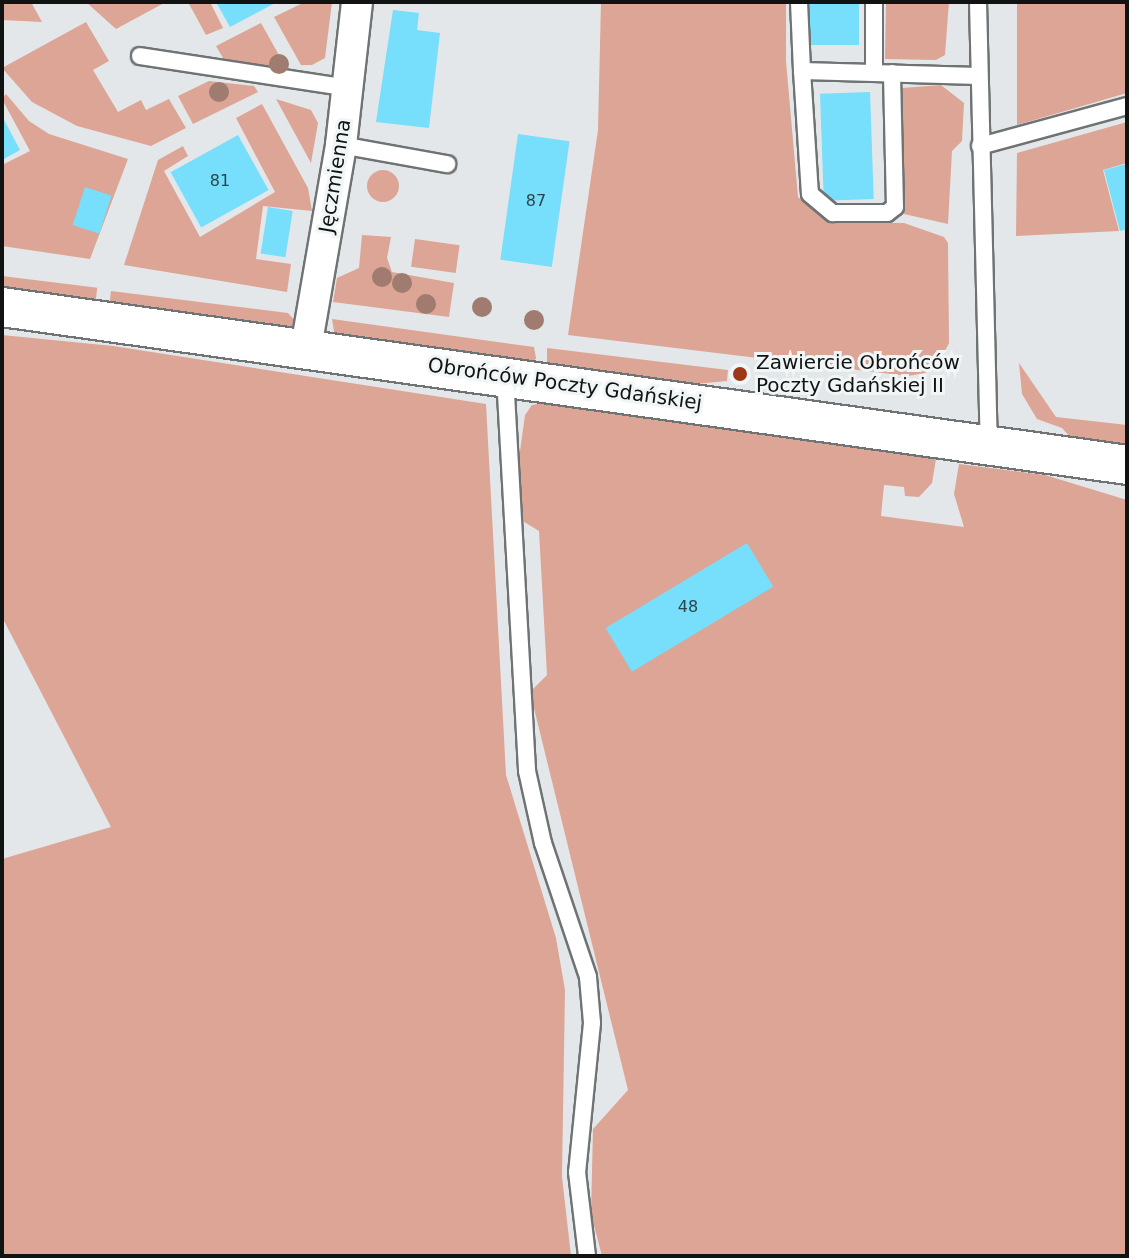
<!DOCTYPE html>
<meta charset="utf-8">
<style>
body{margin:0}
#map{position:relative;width:1129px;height:1258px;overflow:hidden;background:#e3e7e9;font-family:"DejaVu Sans",sans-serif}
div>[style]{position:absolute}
.green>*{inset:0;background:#dda595;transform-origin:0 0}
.round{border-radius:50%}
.building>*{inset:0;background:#77defb;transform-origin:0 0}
.roads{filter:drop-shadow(2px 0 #6f7374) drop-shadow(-2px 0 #6f7374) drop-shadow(0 2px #6f7374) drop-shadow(0 -2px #6f7374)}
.service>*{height:16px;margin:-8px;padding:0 8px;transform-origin:8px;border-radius:8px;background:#fff}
.minor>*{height:30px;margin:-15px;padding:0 15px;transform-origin:15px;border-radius:15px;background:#fff}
.tertiary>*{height:38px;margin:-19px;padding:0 19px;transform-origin:19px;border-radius:19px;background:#fff}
.trees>*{width:20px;height:20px;margin:-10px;border-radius:50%;background:#a07b6f}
.dots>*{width:22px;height:22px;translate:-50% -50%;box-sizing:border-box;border:4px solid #f0f5f6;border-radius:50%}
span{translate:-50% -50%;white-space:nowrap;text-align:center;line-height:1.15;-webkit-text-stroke:6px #f0f5f6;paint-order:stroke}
.number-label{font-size:16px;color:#2a464d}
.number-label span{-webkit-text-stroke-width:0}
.street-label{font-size:20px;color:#111313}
.poi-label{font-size:20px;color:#111313}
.left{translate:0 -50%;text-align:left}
.frame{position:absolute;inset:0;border:4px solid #111313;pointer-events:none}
</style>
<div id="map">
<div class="green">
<div style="clip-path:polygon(2px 2px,31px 2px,42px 22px,2px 20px)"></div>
<div style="clip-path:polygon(86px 2px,166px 2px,116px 29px)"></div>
<div style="clip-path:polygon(188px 2px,210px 2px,223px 28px,206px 35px)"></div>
<div style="clip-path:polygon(305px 2px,332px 2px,325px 58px,312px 65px,301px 65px,274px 17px)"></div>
<div style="clip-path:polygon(601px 2px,786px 2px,786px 61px,798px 197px,827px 222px,904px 223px,944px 237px,948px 243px,949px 343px,940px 361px,925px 373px,908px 376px,568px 335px,598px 130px)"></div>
<div style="clip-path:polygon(886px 2px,949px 2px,945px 55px,936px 60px,885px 59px)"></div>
<div style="clip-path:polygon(1017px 2px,1127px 2px,1127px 93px,1017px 125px)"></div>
<div style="clip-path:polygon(86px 22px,109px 61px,93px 70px,118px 112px,141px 100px,146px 110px,169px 99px,186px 128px,151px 146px,77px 126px,32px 102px,2px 68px)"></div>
<div style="clip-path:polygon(261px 23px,289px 73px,226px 63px,216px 46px)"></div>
<div style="clip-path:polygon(209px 81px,254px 86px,258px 92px,193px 124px,178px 96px)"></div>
<div style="clip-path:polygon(941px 85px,964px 103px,962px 141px,952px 151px,948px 224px,904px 214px,902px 88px)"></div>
<div style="clip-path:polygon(6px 94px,29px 121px,49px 134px,128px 159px,90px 259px,2px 246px,2px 165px,30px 151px,2px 99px)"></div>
<div style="clip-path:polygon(276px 99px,311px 110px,318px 123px,311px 163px)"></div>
<div style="clip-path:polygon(262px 104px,308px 188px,312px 211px,263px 206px,256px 259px,291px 264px,287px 292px,124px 265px,158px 160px,183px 146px,188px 156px,164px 171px,200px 237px,275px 192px,236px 118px)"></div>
<div style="clip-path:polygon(1127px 122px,1127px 163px,1103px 170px,1119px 231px,1016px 236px,1017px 153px)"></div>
<div class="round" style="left:367px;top:170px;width:32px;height:32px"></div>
<div style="clip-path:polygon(362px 235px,391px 237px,387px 258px,392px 272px,454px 283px,449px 317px,333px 302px,337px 278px,359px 268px)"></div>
<div style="left:415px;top:239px;width:45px;height:28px;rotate:8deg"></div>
<div style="left:2px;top:276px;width:96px;height:16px;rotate:7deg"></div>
<div style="clip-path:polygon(111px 291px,288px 313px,297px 323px,285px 331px,109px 308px)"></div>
<div style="clip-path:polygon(332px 319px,534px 347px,536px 358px,532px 365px,335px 337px)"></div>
<div style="clip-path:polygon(2px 335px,113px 346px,486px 404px,506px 775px,556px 938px,565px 990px,562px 1177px,571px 1256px,2px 1256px,2px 859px,111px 827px,2px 617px)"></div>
<div style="clip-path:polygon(547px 348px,728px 370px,727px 381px,684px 385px,547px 368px)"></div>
<div style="clip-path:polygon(1019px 363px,1056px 417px,1127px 425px,1127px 447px,1072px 439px,1062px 428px,1037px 419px,1022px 394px)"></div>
<div style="clip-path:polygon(543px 403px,936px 459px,932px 483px,919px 497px,905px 496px,904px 487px,884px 485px,881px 516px,964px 527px,954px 494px,959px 464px,1045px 475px,1127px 500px,1127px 1256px,602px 1256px,591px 1214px,593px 1129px,628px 1090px,530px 692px,547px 675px,539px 531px,521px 520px,519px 458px,525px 415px,532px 405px)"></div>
</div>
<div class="building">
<div style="clip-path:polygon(216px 2px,277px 2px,230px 27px)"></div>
<div style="left:809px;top:2px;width:50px;height:43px"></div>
<div style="clip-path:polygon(393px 10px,419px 13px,417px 30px,440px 33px,429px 128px,376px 122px)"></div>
<div style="left:870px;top:92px;width:107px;height:50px;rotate:88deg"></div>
<div style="clip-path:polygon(2px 116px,20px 150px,2px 160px)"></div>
<div style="left:518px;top:134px;width:52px;height:127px;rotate:8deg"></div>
<div style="left:238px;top:135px;width:63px;height:77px;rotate:61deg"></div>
<div style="clip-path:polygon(1127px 164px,1127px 229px,1120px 231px,1104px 170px)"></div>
<div style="left:85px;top:187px;width:28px;height:40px;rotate:18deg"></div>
<div style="left:268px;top:207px;width:25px;height:47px;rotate:9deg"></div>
<div style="left:747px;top:543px;width:51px;height:165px;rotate:59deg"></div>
</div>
<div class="roads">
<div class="service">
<div style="left:799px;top:2px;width:69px;rotate:87.5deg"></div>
<div style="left:802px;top:71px;width:177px;rotate:1.6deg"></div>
<div style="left:978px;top:2px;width:443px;rotate:88.6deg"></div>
<div style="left:140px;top:56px;width:211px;rotate:8.7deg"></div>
<div style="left:802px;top:71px;width:123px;rotate:86.3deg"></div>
<div style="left:810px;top:194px;width:30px;rotate:40deg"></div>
<div style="left:833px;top:213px;width:54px"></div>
<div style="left:887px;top:213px;width:10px;rotate:-37deg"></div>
<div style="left:895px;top:207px;width:134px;rotate:-91.3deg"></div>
<div style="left:874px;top:73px;width:71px;rotate:-90deg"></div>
<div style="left:341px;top:145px;width:108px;rotate:10.2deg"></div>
<div style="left:980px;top:146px;width:152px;rotate:-15.2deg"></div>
<div style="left:505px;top:376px;width:396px;rotate:86.8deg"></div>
<div style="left:527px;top:771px;width:74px;rotate:77.5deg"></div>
<div style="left:543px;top:843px;width:141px;rotate:71.4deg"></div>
<div style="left:588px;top:977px;width:46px;rotate:85deg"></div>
<div style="left:592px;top:1023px;width:150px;rotate:95.7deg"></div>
<div style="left:577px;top:1172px;width:85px;rotate:83.2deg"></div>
</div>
<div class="minor">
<div style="left:306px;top:348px;width:206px;rotate:-80.2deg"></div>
<div style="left:341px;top:145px;width:144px;rotate:-83.6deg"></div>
</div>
<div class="tertiary">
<div style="left:2px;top:307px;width:1136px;rotate:7.99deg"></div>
</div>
</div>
<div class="trees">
<div style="left:279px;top:64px"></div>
<div style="left:219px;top:92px"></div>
<div style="left:382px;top:277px"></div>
<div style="left:402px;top:283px"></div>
<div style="left:426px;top:304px"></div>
<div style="left:482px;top:307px"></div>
<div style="left:534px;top:320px"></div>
</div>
<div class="dots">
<div style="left:740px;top:374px;background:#9e3717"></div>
</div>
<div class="number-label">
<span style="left:220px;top:181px">81</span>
<span style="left:536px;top:201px">87</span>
<span style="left:688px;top:607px">48</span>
</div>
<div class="street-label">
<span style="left:335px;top:176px;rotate:-81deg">Jęczmienna</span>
<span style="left:565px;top:384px;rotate:8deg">Obrońców Poczty Gdańskiej</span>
</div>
<div class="poi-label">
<span class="left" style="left:756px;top:374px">Zawiercie Obrońców<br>Poczty Gdańskiej II</span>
</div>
<div class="frame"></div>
</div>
